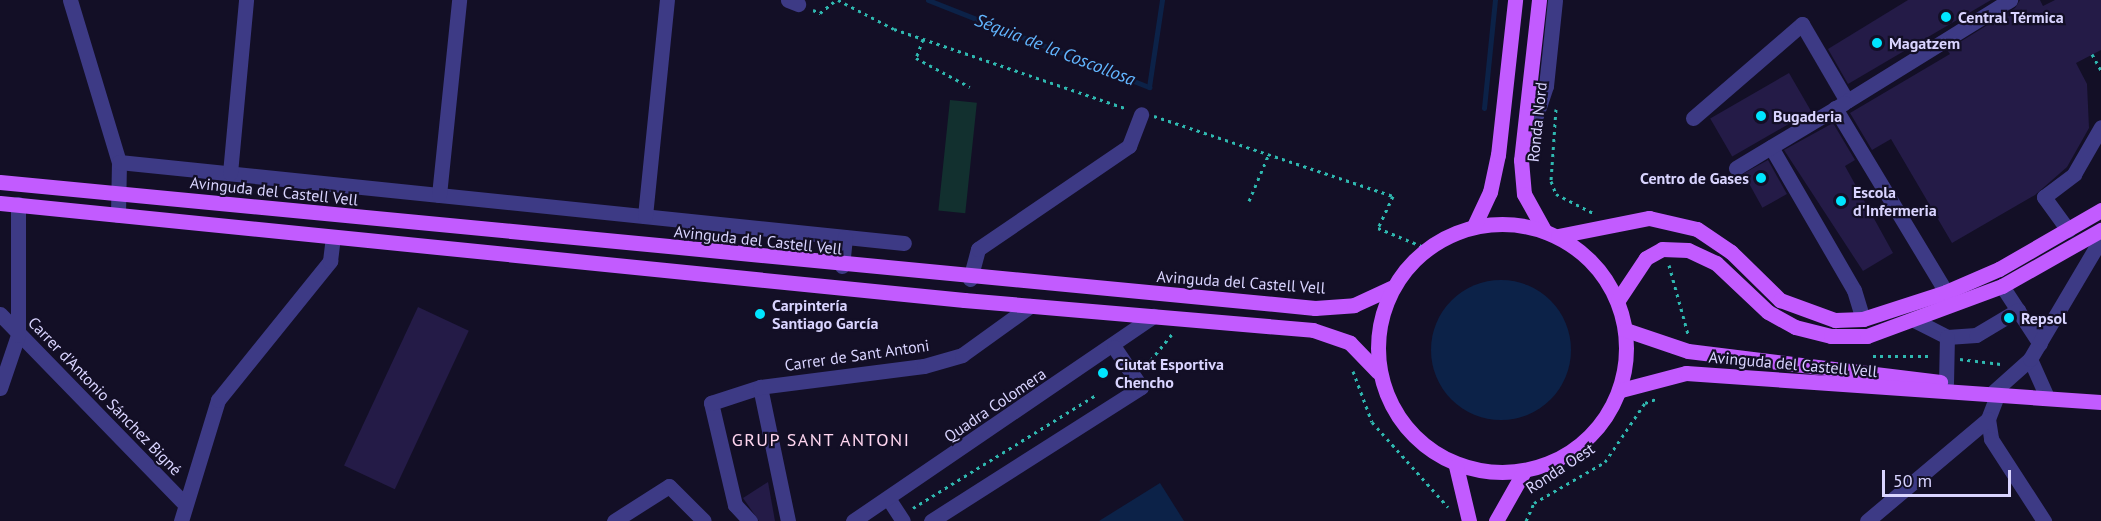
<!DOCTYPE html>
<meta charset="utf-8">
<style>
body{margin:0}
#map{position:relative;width:2101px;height:521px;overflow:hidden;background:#130f26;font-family:"PT Sans",sans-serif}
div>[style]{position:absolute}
.green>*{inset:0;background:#12302f;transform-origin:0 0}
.water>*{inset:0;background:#0c2248}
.round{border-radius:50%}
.stream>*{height:5px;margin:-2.5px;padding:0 2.5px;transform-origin:2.5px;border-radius:2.5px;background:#0c2248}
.building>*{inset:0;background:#241b47;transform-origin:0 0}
.path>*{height:3px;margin-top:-1.5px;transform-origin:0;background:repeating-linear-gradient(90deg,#2fb8b0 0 3px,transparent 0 7.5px)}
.minor>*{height:15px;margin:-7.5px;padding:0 7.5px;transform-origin:7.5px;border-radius:7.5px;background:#3d3a85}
.major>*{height:15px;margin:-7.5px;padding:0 7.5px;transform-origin:7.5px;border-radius:7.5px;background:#c25bff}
.major>.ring{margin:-7.5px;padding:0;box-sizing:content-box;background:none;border:15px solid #c25bff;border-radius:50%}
.dots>*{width:16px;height:16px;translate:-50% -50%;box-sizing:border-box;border:3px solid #130f26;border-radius:50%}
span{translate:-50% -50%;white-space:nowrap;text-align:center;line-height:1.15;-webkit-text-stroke:4.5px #130f26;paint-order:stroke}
.poi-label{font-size:16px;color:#d9d4ff;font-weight:700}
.left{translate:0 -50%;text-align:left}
.right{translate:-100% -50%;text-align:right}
.street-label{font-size:16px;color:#d9d4ff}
.water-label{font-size:18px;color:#62b6ff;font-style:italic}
.neighbourhood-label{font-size:18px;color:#ffd6f0;letter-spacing:1.5px}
.scale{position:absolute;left:1882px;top:470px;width:129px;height:27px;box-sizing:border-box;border:3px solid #d9d4ff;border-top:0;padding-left:8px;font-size:18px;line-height:21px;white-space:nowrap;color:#d9d4ff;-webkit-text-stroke:4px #130f26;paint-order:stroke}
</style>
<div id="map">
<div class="green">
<div style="left:950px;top:100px;width:27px;height:111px;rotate:6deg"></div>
</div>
<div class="water">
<div class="round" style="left:1431px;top:280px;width:140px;height:140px"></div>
<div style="clip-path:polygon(1160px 483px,1184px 521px,1099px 521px)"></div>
</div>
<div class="stream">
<div style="left:928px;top:0;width:238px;rotate:21.5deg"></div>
<div style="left:1149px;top:87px;width:88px;rotate:-81.5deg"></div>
<div style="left:1484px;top:108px;width:109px;rotate:-84.2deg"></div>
</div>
<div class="building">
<div style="clip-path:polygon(1908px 0,1991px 0,1848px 84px,1828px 49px)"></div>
<div style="clip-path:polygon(2020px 0,2040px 0,2043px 6px,2055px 0,2101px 0,2101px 50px,2076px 63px,2087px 84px,2089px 128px,2067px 167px,2035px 195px,1952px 243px,1891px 139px,1872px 150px,1850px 113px,1950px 54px,1947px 50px,2015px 8px)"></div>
<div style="left:1789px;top:73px;width:44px;height:91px;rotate:60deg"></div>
<div style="clip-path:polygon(1833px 123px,1855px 160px,1845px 166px,1893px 253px,1863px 271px,1784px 150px)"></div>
<div style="left:1768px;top:160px;width:39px;height:28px;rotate:61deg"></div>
<div style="left:418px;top:307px;width:56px;height:175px;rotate:25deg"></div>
<div style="clip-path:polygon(768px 482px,775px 521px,759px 521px,743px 498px)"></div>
</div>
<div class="path">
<div style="left:838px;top:0;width:63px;rotate:27.4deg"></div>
<div style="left:894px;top:29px;width:247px;rotate:18.9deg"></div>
<div style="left:813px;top:10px;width:8px;rotate:23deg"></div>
<div style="left:820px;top:13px;width:21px;rotate:-39deg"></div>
<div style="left:923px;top:39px;width:20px;rotate:110deg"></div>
<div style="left:916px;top:58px;width:61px;rotate:28.2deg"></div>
<div style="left:2092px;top:54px;width:18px;rotate:61deg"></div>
<div style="left:1556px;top:109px;width:72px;rotate:94deg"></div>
<div style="left:1551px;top:181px;width:14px;rotate:69deg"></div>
<div style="left:1556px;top:194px;width:42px;rotate:27.2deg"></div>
<div style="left:1154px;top:116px;width:252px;rotate:18.5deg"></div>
<div style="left:1393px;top:196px;width:35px;rotate:115deg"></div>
<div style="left:1378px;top:228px;width:52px;rotate:22.6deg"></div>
<div style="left:1249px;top:201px;width:49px;rotate:-67.1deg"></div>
<div style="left:1669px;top:265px;width:72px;rotate:74.6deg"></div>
<div style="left:1873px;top:356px;width:60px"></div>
<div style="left:1960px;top:359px;width:41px;rotate:7deg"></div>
<div style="left:1146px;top:366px;width:41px;rotate:-50.9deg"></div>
<div style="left:1353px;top:371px;width:54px;rotate:69.6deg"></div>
<div style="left:1372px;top:422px;width:114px;rotate:48.2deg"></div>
<div style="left:913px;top:508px;width:215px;rotate:-31.7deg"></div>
<div style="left:1526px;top:521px;width:20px;rotate:-66deg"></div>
<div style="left:1534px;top:503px;width:82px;rotate:-30deg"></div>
<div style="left:1605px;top:462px;width:71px;rotate:-55.9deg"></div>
<div style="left:1645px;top:403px;width:12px;rotate:-20deg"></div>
</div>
<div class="minor">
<div style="left:70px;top:0;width:169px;rotate:73.2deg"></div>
<div style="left:119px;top:162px;width:53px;rotate:91.1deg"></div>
<div style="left:788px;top:0;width:11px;rotate:22deg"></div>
<div style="left:1835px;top:108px;width:215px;rotate:58.9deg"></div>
<div style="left:1693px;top:118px;width:144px;rotate:-40.8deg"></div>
<div style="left:1802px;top:24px;width:89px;rotate:59.7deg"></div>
<div style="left:1847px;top:101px;width:192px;rotate:-31.8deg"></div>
<div style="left:1526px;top:146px;width:63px;rotate:-71.6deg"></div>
<div style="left:1546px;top:86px;width:86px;rotate:-84deg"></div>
<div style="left:1771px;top:147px;width:165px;rotate:59.9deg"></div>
<div style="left:1854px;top:290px;width:30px;rotate:73deg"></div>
<div style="left:119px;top:162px;width:789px;rotate:5.89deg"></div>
<div style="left:1736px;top:168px;width:126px;rotate:-31deg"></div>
<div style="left:230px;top:173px;width:174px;rotate:-84.7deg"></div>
<div style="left:439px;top:195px;width:196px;rotate:-84.1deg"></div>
<div style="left:645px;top:216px;width:217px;rotate:-84.2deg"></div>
<div style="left:2068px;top:230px;width:41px;rotate:-126deg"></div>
<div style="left:2044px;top:197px;width:38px;rotate:-37deg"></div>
<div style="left:2074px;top:174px;width:54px;rotate:-60.1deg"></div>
<div style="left:842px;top:266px;width:29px;rotate:-84deg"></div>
<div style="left:970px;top:279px;width:31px;rotate:-75deg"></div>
<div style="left:978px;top:249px;width:183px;rotate:-34.3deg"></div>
<div style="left:1129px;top:146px;width:34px;rotate:-69deg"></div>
<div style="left:2002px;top:286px;width:69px;rotate:56.8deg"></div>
<div style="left:0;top:314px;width:264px;rotate:45.8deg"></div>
<div style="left:1916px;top:321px;width:35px;rotate:27deg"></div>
<div style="left:1947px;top:337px;width:29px;rotate:-4deg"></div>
<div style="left:1976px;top:335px;width:49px;rotate:-30.8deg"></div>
<div style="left:2030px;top:359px;width:39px;rotate:66deg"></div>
<div style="left:1946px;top:383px;width:46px;rotate:-88.8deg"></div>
<div style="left:760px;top:387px;width:137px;rotate:78.2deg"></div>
<div style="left:0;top:388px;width:56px;rotate:-71.2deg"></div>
<div style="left:18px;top:335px;width:131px;rotate:-90deg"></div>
<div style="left:1992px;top:393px;width:51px;rotate:-41.8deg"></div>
<div style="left:2030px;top:359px;width:139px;rotate:-59.4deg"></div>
<div style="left:1998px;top:393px;width:28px;rotate:111deg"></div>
<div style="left:1988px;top:419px;width:20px;rotate:81deg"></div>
<div style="left:1991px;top:439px;width:98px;rotate:57.1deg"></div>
<div style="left:888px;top:498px;width:27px;rotate:57deg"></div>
<div style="left:181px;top:521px;width:127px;rotate:-73deg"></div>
<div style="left:218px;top:400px;width:179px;rotate:-51.1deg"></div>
<div style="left:330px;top:261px;width:24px;rotate:-83deg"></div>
<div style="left:614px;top:521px;width:65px;rotate:-32.5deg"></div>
<div style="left:669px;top:486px;width:49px;rotate:45deg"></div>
<div style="left:750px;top:521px;width:22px;rotate:-133deg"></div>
<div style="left:735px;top:505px;width:105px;rotate:-103.2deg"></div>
<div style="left:711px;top:403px;width:52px;rotate:-18.1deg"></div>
<div style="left:760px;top:387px;width:165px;rotate:-7.3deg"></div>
<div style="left:924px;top:366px;width:40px;rotate:-16deg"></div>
<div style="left:962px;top:355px;width:84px;rotate:-35.8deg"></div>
<div style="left:853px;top:521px;width:364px;rotate:-34.3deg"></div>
<div style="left:931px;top:521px;width:249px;rotate:-32.5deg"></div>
<div style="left:1141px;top:387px;width:48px;rotate:-124deg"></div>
<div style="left:1867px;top:521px;width:158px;rotate:-40.1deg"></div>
</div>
<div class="major">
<div style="left:1539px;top:0;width:161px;rotate:96.4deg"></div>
<div style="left:1521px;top:160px;width:34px;rotate:85deg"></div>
<div style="left:1524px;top:194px;width:41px;rotate:60.9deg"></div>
<div style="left:0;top:182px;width:1321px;rotate:5.47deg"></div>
<div style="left:1315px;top:308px;width:39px;rotate:-4deg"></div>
<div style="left:1354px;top:305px;width:41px;rotate:-24.7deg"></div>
<div style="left:0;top:203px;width:969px;rotate:5.75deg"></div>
<div style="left:964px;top:300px;width:350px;rotate:4.9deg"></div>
<div style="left:1313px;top:330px;width:39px;rotate:19deg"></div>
<div style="left:1350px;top:343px;width:40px;rotate:46deg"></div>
<div class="ring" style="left:1378px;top:224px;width:233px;height:233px"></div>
<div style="left:1474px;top:226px;width:38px;rotate:-65deg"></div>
<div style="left:1490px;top:192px;width:38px;rotate:-78deg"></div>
<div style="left:1498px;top:155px;width:156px;rotate:-83.7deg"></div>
<div style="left:1558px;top:236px;width:93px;rotate:-11.2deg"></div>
<div style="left:1649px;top:218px;width:49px;rotate:12.9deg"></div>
<div style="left:1697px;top:229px;width:41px;rotate:34.1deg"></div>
<div style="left:1731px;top:252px;width:69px;rotate:44.4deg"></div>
<div style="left:1780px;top:300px;width:59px;rotate:20deg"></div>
<div style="left:1835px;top:320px;width:28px;rotate:-2deg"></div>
<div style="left:1863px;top:319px;width:87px;rotate:-18deg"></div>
<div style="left:1946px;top:292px;width:58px;rotate:-23.5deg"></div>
<div style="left:1999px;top:269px;width:118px;rotate:-30deg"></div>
<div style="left:1618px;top:300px;width:50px;rotate:-56.3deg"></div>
<div style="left:1646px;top:258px;width:18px;rotate:-29deg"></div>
<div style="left:1662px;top:249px;width:26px;rotate:2deg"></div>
<div style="left:1688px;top:250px;width:31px;rotate:25deg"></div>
<div style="left:1716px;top:263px;width:71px;rotate:43.3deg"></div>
<div style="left:1768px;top:312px;width:31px;rotate:29deg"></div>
<div style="left:1795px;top:327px;width:37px;rotate:14deg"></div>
<div style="left:1831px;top:336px;width:36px"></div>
<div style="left:1867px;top:336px;width:144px;rotate:-20.3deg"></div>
<div style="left:2002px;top:286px;width:114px;rotate:-29.5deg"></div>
<div style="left:1626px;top:330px;width:65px;rotate:18.7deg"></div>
<div style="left:1688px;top:351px;width:254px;rotate:7deg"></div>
<div style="left:1621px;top:390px;width:67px;rotate:-14.7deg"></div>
<div style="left:1686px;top:373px;width:416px;rotate:4deg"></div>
<div style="left:1456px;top:466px;width:57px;rotate:76.7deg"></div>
<div style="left:1496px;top:521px;width:55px;rotate:-60.6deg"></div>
</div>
<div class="dots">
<div style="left:1946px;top:17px;background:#00e5ff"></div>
<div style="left:1877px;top:43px;background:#00e5ff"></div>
<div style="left:1761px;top:116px;background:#00e5ff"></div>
<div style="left:1761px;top:178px;background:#00e5ff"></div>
<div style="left:1841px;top:201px;background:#00e5ff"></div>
<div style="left:760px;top:314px;background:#00e5ff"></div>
<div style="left:2009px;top:318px;background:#00e5ff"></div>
<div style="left:1103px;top:373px;background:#00e5ff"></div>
</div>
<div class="poi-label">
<span class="left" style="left:1958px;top:17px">Central Térmica</span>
<span class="left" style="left:1889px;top:43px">Magatzem</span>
<span class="left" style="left:1773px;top:116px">Bugaderia</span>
<span class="right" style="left:1749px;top:178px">Centro de Gases</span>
<span class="left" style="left:1853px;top:201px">Escola<br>d'Infermeria</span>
<span class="left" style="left:772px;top:314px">Carpintería<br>Santiago García</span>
<span class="left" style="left:2021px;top:318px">Repsol</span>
<span class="left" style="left:1115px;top:373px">Ciutat Esportiva<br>Chencho</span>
</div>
<div class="street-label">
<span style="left:1537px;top:122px;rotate:-84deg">Ronda Nord</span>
<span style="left:274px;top:191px;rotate:6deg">Avinguda del Castell Vell</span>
<span style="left:758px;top:240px;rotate:6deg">Avinguda del Castell Vell</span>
<span style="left:1241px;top:282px;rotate:4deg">Avinguda del Castell Vell</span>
<span style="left:857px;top:355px;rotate:-8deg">Carrer de Sant Antoni</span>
<span style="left:1793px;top:364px;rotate:5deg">Avinguda del Castell Vell</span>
<span style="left:105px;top:396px;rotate:46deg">Carrer d'Antonio Sánchez Bigné</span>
<span style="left:995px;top:405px;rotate:-34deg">Quadra Colomera</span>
<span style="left:1560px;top:468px;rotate:-33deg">Ronda Oest</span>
</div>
<div class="water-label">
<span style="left:1055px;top:50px;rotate:21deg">Séquia de la Coscollosa</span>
</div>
<div class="neighbourhood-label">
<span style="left:821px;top:440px">GRUP SANT ANTONI</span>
</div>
<div class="scale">50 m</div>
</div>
